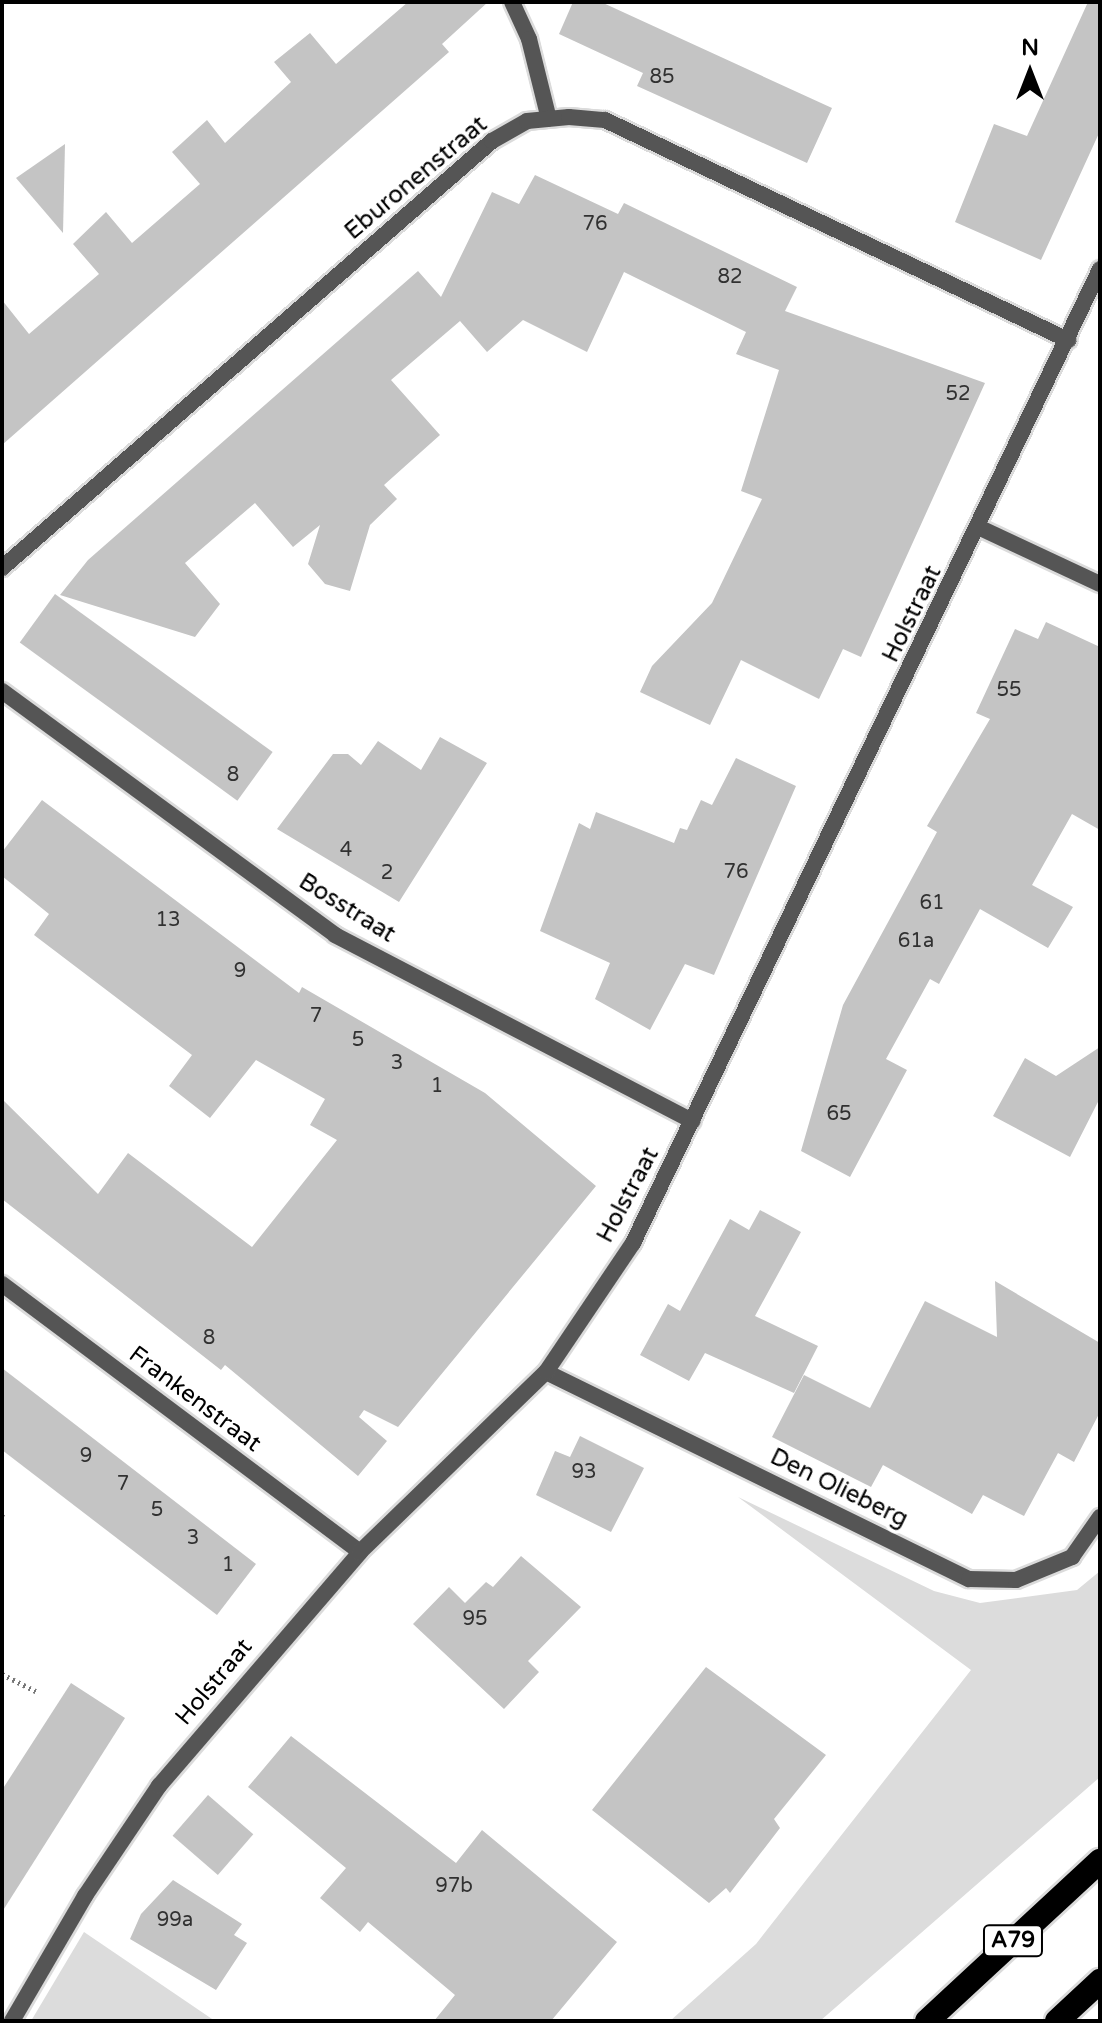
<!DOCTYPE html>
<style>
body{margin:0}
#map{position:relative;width:1102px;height:2023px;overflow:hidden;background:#fff;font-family:"Varela Round",sans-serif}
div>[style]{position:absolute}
.green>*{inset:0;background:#dcdcdc}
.building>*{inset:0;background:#c4c4c4;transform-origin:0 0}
.path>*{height:5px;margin-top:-2.5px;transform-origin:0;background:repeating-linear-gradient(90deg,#777 0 2px,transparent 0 6px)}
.roads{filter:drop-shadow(2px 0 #dbdbdb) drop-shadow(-2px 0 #dbdbdb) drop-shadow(0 2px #dbdbdb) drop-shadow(0 -2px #dbdbdb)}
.service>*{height:16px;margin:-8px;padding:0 8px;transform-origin:8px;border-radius:8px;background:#555}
.minor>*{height:16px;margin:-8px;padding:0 8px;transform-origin:8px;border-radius:8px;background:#555}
.motorway>*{height:24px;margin:-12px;padding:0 12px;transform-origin:12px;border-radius:12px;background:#000}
span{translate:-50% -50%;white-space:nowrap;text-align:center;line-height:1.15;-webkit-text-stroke:7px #fff;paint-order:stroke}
.number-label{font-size:20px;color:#313131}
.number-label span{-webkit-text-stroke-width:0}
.shield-label span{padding:2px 6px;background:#fff;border:2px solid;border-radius:6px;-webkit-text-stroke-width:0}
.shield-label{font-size:22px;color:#000;font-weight:700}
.street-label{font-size:24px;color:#000}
.frame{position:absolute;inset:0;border:4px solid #000;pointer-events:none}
.north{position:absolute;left:990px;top:32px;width:80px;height:80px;-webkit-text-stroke:6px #fff;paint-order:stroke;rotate:0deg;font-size:22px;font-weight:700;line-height:32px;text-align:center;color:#000}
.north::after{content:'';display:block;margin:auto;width:28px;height:36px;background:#000;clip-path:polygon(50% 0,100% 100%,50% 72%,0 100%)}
</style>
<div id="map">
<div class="green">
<div style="clip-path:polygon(738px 1497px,934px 1591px,980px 1603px,1077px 1590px,1100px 1571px,1100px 1777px,820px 2021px,670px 2021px,756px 1944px,971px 1670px)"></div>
<div style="clip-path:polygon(84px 1932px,215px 2021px,31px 2021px)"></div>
</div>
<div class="building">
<div style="clip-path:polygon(408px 2px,488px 2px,442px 44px,449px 52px,2px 445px,2px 300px,29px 334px,99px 274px,73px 244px,106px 212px,132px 243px,200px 184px,172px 152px,207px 120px,225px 143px,291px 82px,274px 62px,310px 33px,336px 64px)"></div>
<div style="clip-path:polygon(573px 2px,601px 2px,832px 108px,807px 163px,637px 86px,643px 73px,559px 34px)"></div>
<div style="clip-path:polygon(1088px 2px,1100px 2px,1100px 131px,1041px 260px,955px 222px,994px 124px,1027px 136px)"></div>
<div style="clip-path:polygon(65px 144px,63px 233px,16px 178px)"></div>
<div style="clip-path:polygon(535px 175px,618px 214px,624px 203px,797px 287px,785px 311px,985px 383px,861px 657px,843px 649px,819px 699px,741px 660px,710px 725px,640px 692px,652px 666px,712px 603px,762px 499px,741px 491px,779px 370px,736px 354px,746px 332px,624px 272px,587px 352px,523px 320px,487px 352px,460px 321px,391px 380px,440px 435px,384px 485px,397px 499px,370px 525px,350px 591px,325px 584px,308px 564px,320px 525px,293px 547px,255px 503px,185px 563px,220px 604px,195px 637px,60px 595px,88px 560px,418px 271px,441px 297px,492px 192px,519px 204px)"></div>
<div style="left:55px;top:594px;width:269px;height:60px;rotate:36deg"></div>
<div style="clip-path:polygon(1046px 622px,1100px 647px,1100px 830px,1072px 814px,1032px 885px,1073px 907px,1048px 948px,980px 909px,939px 984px,930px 979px,886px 1059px,907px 1070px,850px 1177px,801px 1151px,843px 1005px,937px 832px,927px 826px,990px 719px,976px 713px,1015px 629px,1038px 639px)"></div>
<div style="clip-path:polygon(440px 737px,487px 763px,399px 902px,277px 829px,333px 754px,348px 754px,361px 765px,378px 741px,421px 770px)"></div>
<div style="clip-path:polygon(736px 758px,796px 786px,714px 975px,685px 964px,650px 1030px,595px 999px,610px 963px,540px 931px,579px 823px,590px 829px,596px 812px,674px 843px,680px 828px,687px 830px,701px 800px,712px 805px)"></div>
<div style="clip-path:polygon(42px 800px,299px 993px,302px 987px,485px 1093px,596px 1186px,398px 1427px,364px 1410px,359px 1417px,387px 1441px,358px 1476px,225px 1365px,221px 1370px,2px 1199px,2px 1099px,98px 1194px,128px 1153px,252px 1247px,337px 1140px,310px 1125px,325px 1099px,256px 1060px,210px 1118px,169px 1086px,192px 1055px,34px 935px,49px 914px,2px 876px,2px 852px)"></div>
<div style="clip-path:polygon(1100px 1047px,1100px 1098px,1070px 1157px,993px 1116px,1025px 1058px,1056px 1076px)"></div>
<div style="clip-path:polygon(760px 1210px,801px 1232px,755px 1316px,818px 1346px,794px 1393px,705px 1353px,689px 1381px,640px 1355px,668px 1304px,680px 1311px,730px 1219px,749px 1230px)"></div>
<div style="clip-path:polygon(995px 1281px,1100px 1343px,1100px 1412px,1074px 1462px,1058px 1453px,1024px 1516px,983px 1495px,972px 1514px,883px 1465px,871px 1487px,772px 1437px,804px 1375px,870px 1408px,925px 1301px,997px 1337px)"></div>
<div style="clip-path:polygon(2px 1368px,256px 1564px,217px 1615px,2px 1450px)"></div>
<div style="clip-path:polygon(580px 1436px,644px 1468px,611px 1532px,536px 1495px,555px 1451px,570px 1457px)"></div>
<div style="clip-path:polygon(521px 1556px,581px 1607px,528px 1661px,539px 1672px,504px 1709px,413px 1624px,449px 1587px,465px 1603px,486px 1582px,493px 1587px)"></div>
<div style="clip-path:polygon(706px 1667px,826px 1755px,774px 1819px,780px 1828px,730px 1893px,726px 1888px,709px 1903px,592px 1810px)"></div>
<div style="clip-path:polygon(71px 1683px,125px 1718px,2px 1912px,2px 1790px)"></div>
<div style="clip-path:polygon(291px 1736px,456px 1863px,482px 1830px,617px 1942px,551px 2021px,434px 2021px,455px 1995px,368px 1922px,360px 1932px,320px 1898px,346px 1868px,248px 1787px)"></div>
<div style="left:208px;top:1795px;width:60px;height:54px;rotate:41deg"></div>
<div style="clip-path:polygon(173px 1880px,242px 1924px,234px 1935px,247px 1943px,216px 1990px,130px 1939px,141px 1914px)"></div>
</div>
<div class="path">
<div style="left:2px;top:1515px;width:2px;rotate:-63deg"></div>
<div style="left:2px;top:1674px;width:38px;rotate:27deg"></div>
</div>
<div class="roads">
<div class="service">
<div style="left:512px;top:2px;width:41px;rotate:65.3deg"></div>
<div style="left:529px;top:39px;width:82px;rotate:76deg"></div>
</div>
<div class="minor">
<div style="left:980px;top:528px;width:132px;rotate:25deg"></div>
<div style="left:2px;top:568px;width:650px;rotate:-41.07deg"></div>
<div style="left:492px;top:141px;width:40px;rotate:-29.7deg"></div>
<div style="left:527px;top:121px;width:42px;rotate:-5.4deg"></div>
<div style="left:569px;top:117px;width:36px;rotate:5deg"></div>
<div style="left:605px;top:120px;width:513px;rotate:25.42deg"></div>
<div style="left:2px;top:691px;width:413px;rotate:36.2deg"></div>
<div style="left:335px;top:935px;width:403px;rotate:27.5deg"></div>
<div style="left:2px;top:1284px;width:447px;rotate:36.8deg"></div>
<div style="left:546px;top:1372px;width:471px;rotate:26.1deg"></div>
<div style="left:969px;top:1579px;width:47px;rotate:1.2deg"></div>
<div style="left:1016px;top:1580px;width:61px;rotate:-22.3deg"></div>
<div style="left:1072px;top:1557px;width:49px;rotate:-55deg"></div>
<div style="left:12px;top:2021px;width:145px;rotate:-59.7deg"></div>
<div style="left:85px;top:1896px;width:133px;rotate:-56.1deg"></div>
<div style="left:159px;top:1786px;width:308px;rotate:-49.3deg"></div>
<div style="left:360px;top:1552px;width:259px;rotate:-44.1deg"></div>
<div style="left:546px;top:1372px;width:156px;rotate:-56deg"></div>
<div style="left:633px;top:1243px;width:1080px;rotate:-64.38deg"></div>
</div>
<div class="motorway">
<div style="left:927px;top:2021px;width:236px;rotate:-42.8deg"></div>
<div style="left:1057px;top:2021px;width:59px;rotate:-42.9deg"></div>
</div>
</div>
<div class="number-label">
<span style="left:662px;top:77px">85</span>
<span style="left:595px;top:224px">76</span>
<span style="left:730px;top:277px">82</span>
<span style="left:958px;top:394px">52</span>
<span style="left:1009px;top:690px">55</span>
<span style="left:233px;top:775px">8</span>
<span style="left:346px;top:850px">4</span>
<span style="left:736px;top:872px">76</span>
<span style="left:387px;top:873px">2</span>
<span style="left:932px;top:903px">61</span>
<span style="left:168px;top:920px">13</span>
<span style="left:916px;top:941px">61a</span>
<span style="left:240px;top:971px">9</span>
<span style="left:316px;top:1016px">7</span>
<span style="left:358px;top:1040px">5</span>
<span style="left:397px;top:1063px">3</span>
<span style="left:437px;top:1086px">1</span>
<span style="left:839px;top:1114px">65</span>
<span style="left:209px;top:1338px">8</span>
<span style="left:86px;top:1456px">9</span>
<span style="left:584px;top:1472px">93</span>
<span style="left:123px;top:1484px">7</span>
<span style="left:157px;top:1510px">5</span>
<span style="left:193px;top:1538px">3</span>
<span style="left:228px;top:1565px">1</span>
<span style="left:475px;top:1619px">95</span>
<span style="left:454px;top:1886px">97b</span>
<span style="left:175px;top:1920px">99a</span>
</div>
<div class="shield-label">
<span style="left:1013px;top:1941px">A79</span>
</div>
<div class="street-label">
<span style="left:416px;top:178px;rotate:-40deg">Eburonenstraat</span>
<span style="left:912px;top:614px;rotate:-64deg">Holstraat</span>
<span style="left:347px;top:908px;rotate:32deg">Bosstraat</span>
<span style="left:628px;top:1195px;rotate:-62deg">Holstraat</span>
<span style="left:195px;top:1399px;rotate:37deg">Frankenstraat</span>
<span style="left:839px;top:1488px;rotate:26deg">Den Olieberg</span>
<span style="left:214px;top:1682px;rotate:-50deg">Holstraat</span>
</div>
<div class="frame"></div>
<div class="north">N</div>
</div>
